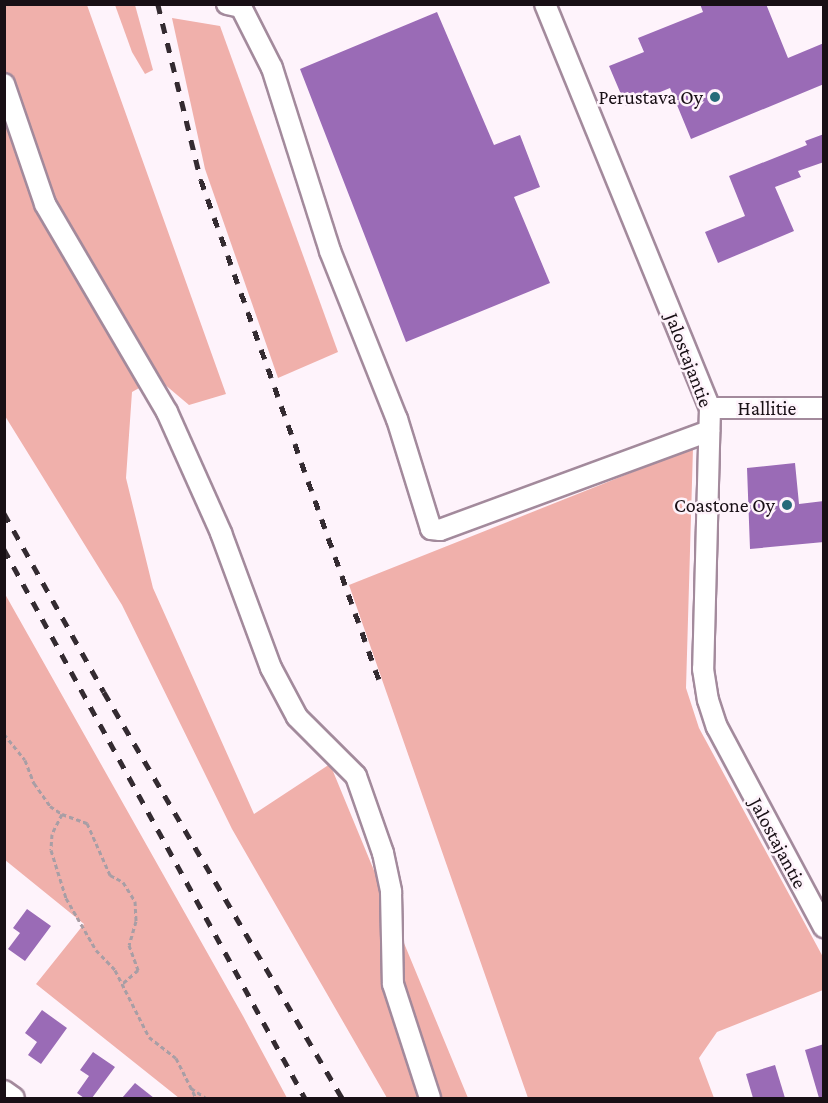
<!DOCTYPE html>
<style>
body{margin:0}
#map{position:relative;width:828px;height:1103px;overflow:hidden;background:#fef3fb;font-family:"Crimson Pro",serif}
div>[style]{position:absolute}
.green>*{inset:0;background:#f0b0ab}
.building>*{inset:0;background:#9a6bb6}
.path>*{height:3px;margin-top:-1.5px;transform-origin:0;background:repeating-linear-gradient(90deg,#a89ea5 0 4.5px,transparent 0 7.5px)}
.roads{filter:drop-shadow(2px 0 #a38a9c) drop-shadow(-2px 0 #a38a9c) drop-shadow(0 2px #a38a9c) drop-shadow(0 -2px #a38a9c)}
.minor>*{height:20px;margin:-10px;padding:0 10px;transform-origin:10px;border-radius:10px;background:#fff}
.rail>*{height:4.5px;margin-top:-2.25px;transform-origin:0;background:repeating-linear-gradient(90deg,#342b31 0 10px,transparent 0 20px)}
.dots>*{width:16px;height:16px;translate:-50% -50%;box-sizing:border-box;border:3px solid #fef3fb;border-radius:50%}
span{translate:-50% -50%;white-space:nowrap;text-align:center;line-height:1.15;-webkit-text-stroke:5px #fef3fb;paint-order:stroke}
.poi-label{font-size:20px;color:#180f15}
.right{translate:-100% -50%;text-align:right}
.street-label{font-size:20px;color:#180f15}
.frame{position:absolute;inset:0;border:6px solid #180f15;pointer-events:none}
</style>
<div id="map">
<div class="green">
<div style="clip-path:polygon(4px 5px,87px 5px,226px 394px,189px 405px,157px 378px,132px 392px,126px 478px,153px 588px,254px 814px,330px 764px,468px 1098px,387px 1098px,232px 829px,122px 605px,5px 416px)"></div>
<div style="clip-path:polygon(115px 5px,135px 5px,153px 70px,145px 74px,132px 52px)"></div>
<div style="clip-path:polygon(172px 18px,220px 26px,338px 352px,278px 378px,205px 169px)"></div>
<div style="clip-path:polygon(693px 448px,686px 688px,699px 728px,823px 957px,823px 990px,717px 1032px,699px 1058px,714px 1098px,528px 1098px,349px 585px)"></div>
<div style="clip-path:polygon(5px 594px,243px 1016px,287px 1098px,179px 1098px,36px 984px,84px 924px,5px 860px)"></div>
</div>
<div class="building">
<div style="clip-path:polygon(700px 4px,766px 4px,788px 58px,824px 43px,824px 84px,691px 139px,670px 88px,626px 106px,609px 66px,644px 52px,638px 38px,703px 12px)"></div>
<div style="clip-path:polygon(437px 12px,494px 145px,520px 135px,540px 187px,514px 197px,550px 283px,406px 342px,300px 69px)"></div>
<div style="clip-path:polygon(824px 134px,824px 162px,798px 171px,801px 177px,775px 187px,794px 231px,718px 263px,705px 232px,745px 216px,729px 176px,807px 145px,805px 141px)"></div>
<div style="clip-path:polygon(795px 463px,799px 504px,824px 501px,824px 542px,750px 549px,747px 468px)"></div>
<div style="clip-path:polygon(27px 909px,51px 926px,25px 961px,8px 949px,20px 933px,13px 928px)"></div>
<div style="clip-path:polygon(42px 1010px,67px 1028px,41px 1064px,28px 1055px,37px 1042px,25px 1033px)"></div>
<div style="clip-path:polygon(824px 1044px,824px 1098px,819px 1098px,805px 1050px)"></div>
<div style="clip-path:polygon(93px 1052px,115px 1067px,92px 1098px,84px 1098px,77px 1093px,89px 1076px,80px 1070px)"></div>
<div style="clip-path:polygon(775px 1065px,785px 1098px,753px 1098px,746px 1074px)"></div>
<div style="clip-path:polygon(135px 1083px,154px 1098px,122px 1098px)"></div>
</div>
<div class="path">
<div style="left:4px;top:734px;width:33px;rotate:51deg"></div>
<div style="left:25px;top:760px;width:25px;rotate:69deg"></div>
<div style="left:34px;top:783px;width:28px;rotate:55deg"></div>
<div style="left:50px;top:806px;width:14px;rotate:34deg"></div>
<div style="left:62px;top:814px;width:22px;rotate:117deg"></div>
<div style="left:52px;top:834px;width:16px;rotate:94deg"></div>
<div style="left:51px;top:850px;width:50px;rotate:72.6deg"></div>
<div style="left:66px;top:898px;width:60px;rotate:60deg"></div>
<div style="left:96px;top:950px;width:28px;rotate:46deg"></div>
<div style="left:115px;top:970px;width:75px;rotate:63.1deg"></div>
<div style="left:149px;top:1037px;width:34px;rotate:38deg"></div>
<div style="left:176px;top:1058px;width:45px;rotate:63.4deg"></div>
<div style="left:62px;top:814px;width:27px;rotate:20deg"></div>
<div style="left:87px;top:823px;width:57px;rotate:66.1deg"></div>
<div style="left:110px;top:875px;width:15px;rotate:28deg"></div>
<div style="left:123px;top:882px;width:22px;rotate:58deg"></div>
<div style="left:135px;top:901px;width:20px;rotate:87deg"></div>
<div style="left:136px;top:921px;width:25px;rotate:106deg"></div>
<div style="left:129px;top:945px;width:27px;rotate:70deg"></div>
<div style="left:138px;top:970px;width:21px;rotate:139deg"></div>
<div style="left:191px;top:1088px;width:18px;rotate:34deg"></div>
</div>
<div class="roads">
<div class="minor">
<div style="left:227px;top:4px;width:14px;rotate:12deg"></div>
<div style="left:241px;top:7px;width:68px;rotate:63.1deg"></div>
<div style="left:272px;top:68px;width:192px;rotate:72.4deg"></div>
<div style="left:330px;top:251px;width:181px;rotate:68.3deg"></div>
<div style="left:397px;top:419px;width:115px;rotate:72.8deg"></div>
<div style="left:431px;top:529px;width:9px;rotate:6deg"></div>
<div style="left:440px;top:530px;width:287px;rotate:-20.2deg"></div>
<div style="left:545px;top:4px;width:436px;rotate:67.8deg"></div>
<div style="left:710px;top:408px;width:261px;rotate:91.5deg"></div>
<div style="left:703px;top:669px;width:31px;rotate:81deg"></div>
<div style="left:708px;top:700px;width:28px;rotate:72deg"></div>
<div style="left:717px;top:727px;width:227px;rotate:61.9deg"></div>
<div style="left:4px;top:84px;width:127px;rotate:71.1deg"></div>
<div style="left:45px;top:204px;width:241px;rotate:59.6deg"></div>
<div style="left:167px;top:412px;width:133px;rotate:65.9deg"></div>
<div style="left:221px;top:533px;width:144px;rotate:69.7deg"></div>
<div style="left:271px;top:668px;width:55px;rotate:62deg"></div>
<div style="left:297px;top:717px;width:83px;rotate:45deg"></div>
<div style="left:356px;top:776px;width:82px;rotate:70.7deg"></div>
<div style="left:383px;top:853px;width:40px;rotate:78deg"></div>
<div style="left:391px;top:892px;width:92px;rotate:88.8deg"></div>
<div style="left:393px;top:984px;width:120px;rotate:72deg"></div>
<div style="left:710px;top:408px;width:114px"></div>
<div style="left:4px;top:1091px;width:12px;rotate:35deg"></div>
</div>
</div>
<div class="rail">
<div style="left:158px;top:4px;width:181px;rotate:76.3deg"></div>
<div style="left:201px;top:180px;width:539px;rotate:70.39deg"></div>
<div style="left:4px;top:513px;width:205px;rotate:60.8deg"></div>
<div style="left:104px;top:692px;width:471px;rotate:59.6deg"></div>
<div style="left:4px;top:549px;width:626px;rotate:61.27deg"></div>
</div>
<div class="dots">
<div style="left:715px;top:97px;background:#256b7a"></div>
<div style="left:787px;top:505px;background:#256b7a"></div>
</div>
<div class="poi-label">
<span class="right" style="left:703px;top:97px">Perustava Oy</span>
<span class="right" style="left:775px;top:505px">Coastone Oy</span>
</div>
<div class="street-label">
<span style="left:689px;top:360px;rotate:69deg">Jalostajantie</span>
<span style="left:767px;top:408px">Hallitie</span>
<span style="left:778px;top:843px;rotate:62deg">Jalostajantie</span>
</div>
<div class="frame"></div>
</div>
